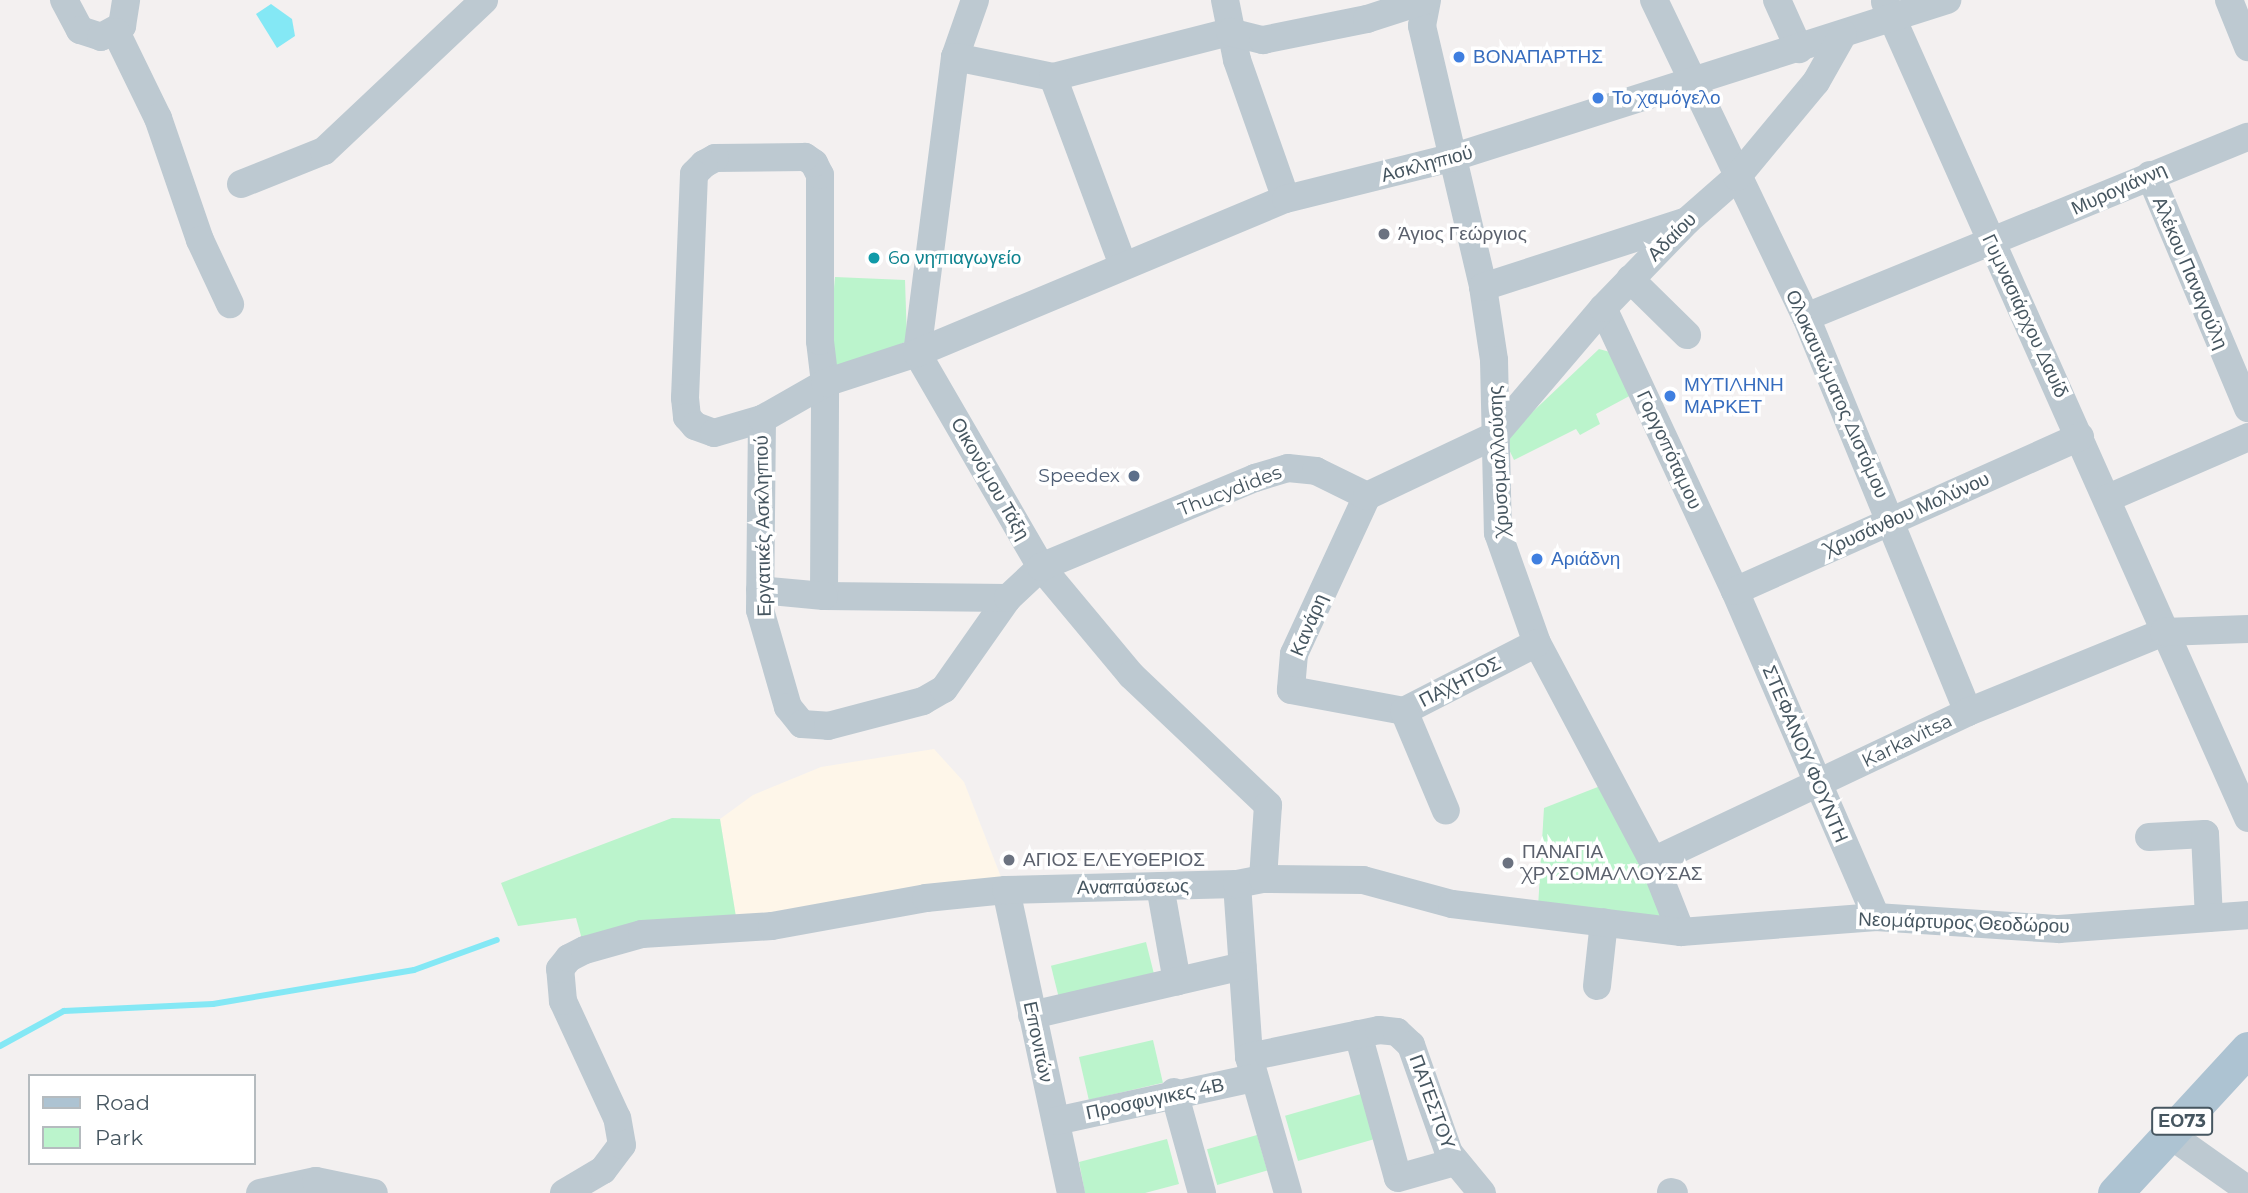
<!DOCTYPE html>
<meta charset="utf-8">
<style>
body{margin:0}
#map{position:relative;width:2248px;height:1193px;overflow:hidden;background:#f3f0f0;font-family:Montserrat,sans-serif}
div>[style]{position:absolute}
.commercial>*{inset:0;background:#fef6e9}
.green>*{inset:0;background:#bbf4cc;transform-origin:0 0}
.water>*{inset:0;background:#84e8f5}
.stream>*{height:6px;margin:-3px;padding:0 3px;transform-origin:3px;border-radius:3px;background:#84e8f5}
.minor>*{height:28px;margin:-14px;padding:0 14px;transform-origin:14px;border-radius:14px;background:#bdc9d1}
.major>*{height:35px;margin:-17.5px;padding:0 17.5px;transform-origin:17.5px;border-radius:17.5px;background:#adc3d2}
.dots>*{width:19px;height:19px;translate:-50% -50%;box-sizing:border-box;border:4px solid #fff;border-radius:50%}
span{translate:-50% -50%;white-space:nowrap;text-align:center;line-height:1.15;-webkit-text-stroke:7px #fff;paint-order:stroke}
.shield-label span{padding:2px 5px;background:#fff;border:2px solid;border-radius:5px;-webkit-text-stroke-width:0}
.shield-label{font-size:18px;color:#465660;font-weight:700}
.shop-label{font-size:19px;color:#366cbe}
.left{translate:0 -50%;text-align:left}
.street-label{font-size:19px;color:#465660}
.worship-label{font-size:19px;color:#5b616d}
.culture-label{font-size:19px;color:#0d838f}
.service-label{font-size:19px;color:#4e5e75}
.right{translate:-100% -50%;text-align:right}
.legend{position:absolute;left:28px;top:1074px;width:228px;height:91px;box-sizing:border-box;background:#fff;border:2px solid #b5bbbf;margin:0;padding:9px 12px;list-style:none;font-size:21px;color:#465660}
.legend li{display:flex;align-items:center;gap:14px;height:35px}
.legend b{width:35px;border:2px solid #b5bbbf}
</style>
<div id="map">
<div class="commercial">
<div style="clip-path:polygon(934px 749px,964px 782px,1006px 890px,737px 923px,720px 819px,753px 795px,821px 767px)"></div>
</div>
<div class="green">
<div style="clip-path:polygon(835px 277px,905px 280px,907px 341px,836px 374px,828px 357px)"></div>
<div style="clip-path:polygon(1599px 349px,1617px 354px,1635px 393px,1596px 414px,1600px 424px,1580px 435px,1576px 429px,1514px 460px,1504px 439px)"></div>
<div style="clip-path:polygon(1608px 783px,1671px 926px,1538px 907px,1544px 808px)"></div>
<div style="clip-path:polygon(672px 818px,720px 819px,737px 923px,585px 950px,576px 918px,518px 926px,501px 883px)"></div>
<div style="left:1146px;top:942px;width:32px;height:98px;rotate:76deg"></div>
<div style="left:1153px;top:1040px;width:44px;height:76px;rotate:77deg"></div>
<div style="left:1361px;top:1094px;width:47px;height:79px;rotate:74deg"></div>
<div style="left:1257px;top:1135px;width:37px;height:52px;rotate:74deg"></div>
<div style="clip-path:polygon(1167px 1139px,1179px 1184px,1145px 1193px,1085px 1193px,1079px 1162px)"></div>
</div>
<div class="water">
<div style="clip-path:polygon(271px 4px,292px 19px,295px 36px,277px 48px,256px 14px)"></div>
</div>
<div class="stream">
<div style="left:0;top:1046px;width:73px;rotate:-28.7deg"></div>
<div style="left:64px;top:1011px;width:149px;rotate:-2.7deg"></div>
<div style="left:213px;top:1004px;width:204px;rotate:-9.6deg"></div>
<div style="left:414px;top:970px;width:88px;rotate:-19.9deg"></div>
</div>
<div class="minor">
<div style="left:64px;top:0;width:34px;rotate:62deg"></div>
<div style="left:80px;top:30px;width:22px;rotate:18deg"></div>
<div style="left:101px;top:37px;width:24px;rotate:-28deg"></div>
<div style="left:122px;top:26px;width:26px;rotate:-81deg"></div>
<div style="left:975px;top:0;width:60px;rotate:109.3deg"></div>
<div style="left:955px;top:57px;width:298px;rotate:97.3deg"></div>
<div style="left:917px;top:353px;width:247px;rotate:59.9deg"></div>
<div style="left:1041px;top:567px;width:141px;rotate:50.2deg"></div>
<div style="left:1131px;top:675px;width:189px;rotate:43.5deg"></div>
<div style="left:1268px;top:805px;width:74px;rotate:93.9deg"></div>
<div style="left:1225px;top:0;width:61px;rotate:78.7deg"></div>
<div style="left:1237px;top:60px;width:147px;rotate:70.6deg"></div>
<div style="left:1427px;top:0;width:26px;rotate:101deg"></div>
<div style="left:1422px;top:26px;width:268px;rotate:76.8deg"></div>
<div style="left:1483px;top:287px;width:74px;rotate:81.4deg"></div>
<div style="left:1494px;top:360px;width:173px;rotate:88.7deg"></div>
<div style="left:1498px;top:533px;width:117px;rotate:70.5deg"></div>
<div style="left:1537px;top:643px;width:247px;rotate:62deg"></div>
<div style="left:1653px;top:861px;width:76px;rotate:68.5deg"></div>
<div style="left:1654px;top:0;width:352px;rotate:64.4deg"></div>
<div style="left:1806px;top:317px;width:427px;rotate:67.7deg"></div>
<div style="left:1777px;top:0;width:54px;rotate:65.8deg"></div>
<div style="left:2229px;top:0;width:51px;rotate:68deg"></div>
<div style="left:1885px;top:2px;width:893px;rotate:66.02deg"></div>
<div style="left:116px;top:32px;width:96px;rotate:64deg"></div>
<div style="left:158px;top:118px;width:129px;rotate:71deg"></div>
<div style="left:200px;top:240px;width:71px;rotate:64.9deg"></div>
<div style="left:955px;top:57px;width:100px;rotate:11.5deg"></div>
<div style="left:1053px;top:77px;width:183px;rotate:-14.3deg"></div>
<div style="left:1230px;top:32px;width:34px;rotate:14deg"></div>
<div style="left:1263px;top:40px;width:106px;rotate:-11.4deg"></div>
<div style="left:1367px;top:19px;width:62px;rotate:-17.9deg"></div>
<div style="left:1053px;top:77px;width:201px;rotate:69.6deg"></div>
<div style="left:2150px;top:175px;width:253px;rotate:67.2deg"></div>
<div style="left:241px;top:184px;width:89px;rotate:-21.7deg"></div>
<div style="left:324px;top:151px;width:220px;rotate:-43.3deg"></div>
<div style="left:1630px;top:279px;width:80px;rotate:44.5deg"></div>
<div style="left:1483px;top:287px;width:211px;rotate:-17.9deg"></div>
<div style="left:1603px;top:308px;width:312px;rotate:65deg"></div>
<div style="left:1735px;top:591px;width:355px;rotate:66.6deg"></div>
<div style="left:1806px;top:317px;width:477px;rotate:-22.2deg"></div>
<div style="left:762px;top:419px;width:191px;rotate:90.6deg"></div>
<div style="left:760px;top:610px;width:101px;rotate:73.9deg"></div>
<div style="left:788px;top:707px;width:22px;rotate:51deg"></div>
<div style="left:802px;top:724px;width:26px;rotate:4deg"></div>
<div style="left:828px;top:726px;width:98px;rotate:-14.7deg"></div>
<div style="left:923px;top:701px;width:24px;rotate:-30deg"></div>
<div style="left:944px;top:689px;width:111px;rotate:-54.9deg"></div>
<div style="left:1008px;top:598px;width:184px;rotate:-179.4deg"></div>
<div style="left:824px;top:596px;width:213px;rotate:-89.7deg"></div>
<div style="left:825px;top:383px;width:42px;rotate:-96.8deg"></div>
<div style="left:820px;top:341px;width:166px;rotate:-90deg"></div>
<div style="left:820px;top:175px;width:13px;rotate:-117deg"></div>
<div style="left:814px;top:163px;width:11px;rotate:-146deg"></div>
<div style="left:805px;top:157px;width:90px;rotate:179.4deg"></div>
<div style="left:715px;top:158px;width:13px;rotate:151deg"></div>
<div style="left:704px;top:164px;width:14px;rotate:135deg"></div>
<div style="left:694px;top:174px;width:224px;rotate:92.3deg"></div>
<div style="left:685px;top:398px;width:19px;rotate:84deg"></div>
<div style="left:687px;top:417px;width:12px;rotate:48deg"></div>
<div style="left:695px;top:426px;width:20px;rotate:20deg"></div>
<div style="left:714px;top:433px;width:50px;rotate:-16.3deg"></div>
<div style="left:762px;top:419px;width:73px;rotate:-29.7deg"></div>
<div style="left:825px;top:383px;width:97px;rotate:-18.1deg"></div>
<div style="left:917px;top:353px;width:400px;rotate:-22.7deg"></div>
<div style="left:1286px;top:199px;width:170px;rotate:-14deg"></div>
<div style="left:1451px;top:158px;width:521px;rotate:-17.67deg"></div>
<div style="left:1367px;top:496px;width:174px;rotate:114.8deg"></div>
<div style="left:1294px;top:654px;width:36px;rotate:95deg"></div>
<div style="left:1291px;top:690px;width:115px;rotate:10.5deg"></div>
<div style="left:2108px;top:498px;width:153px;rotate:-23.5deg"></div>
<div style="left:760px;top:590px;width:64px;rotate:5.4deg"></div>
<div style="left:1735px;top:591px;width:378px;rotate:-24.1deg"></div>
<div style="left:1008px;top:598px;width:45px;rotate:-43.2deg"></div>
<div style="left:1041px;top:567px;width:232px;rotate:-22.6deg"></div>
<div style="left:1255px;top:478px;width:34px;rotate:-17deg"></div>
<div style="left:1288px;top:468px;width:28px;rotate:6deg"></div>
<div style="left:1316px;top:471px;width:57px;rotate:26.1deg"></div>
<div style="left:1367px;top:496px;width:140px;rotate:-25.3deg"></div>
<div style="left:1494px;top:436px;width:168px;rotate:-49.6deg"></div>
<div style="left:1603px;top:308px;width:121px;rotate:-46deg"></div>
<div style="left:1687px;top:221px;width:67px;rotate:-41.3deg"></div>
<div style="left:1737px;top:177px;width:124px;rotate:-50.3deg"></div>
<div style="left:1816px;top:82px;width:55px;rotate:-60.6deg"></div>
<div style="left:1404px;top:711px;width:149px;rotate:-27.1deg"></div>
<div style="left:1404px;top:711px;width:108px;rotate:67.2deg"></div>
<div style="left:2149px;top:837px;width:56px;rotate:-3.1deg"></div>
<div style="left:2205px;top:834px;width:84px;rotate:87.3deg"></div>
<div style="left:1653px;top:861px;width:348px;rotate:-25.3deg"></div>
<div style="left:1968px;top:712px;width:212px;rotate:-22.2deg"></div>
<div style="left:2164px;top:632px;width:84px;rotate:-2deg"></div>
<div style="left:1237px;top:884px;width:173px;rotate:86deg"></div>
<div style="left:1249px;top:1057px;width:141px;rotate:74deg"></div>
<div style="left:1160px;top:886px;width:97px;rotate:79.9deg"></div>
<div style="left:1006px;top:890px;width:310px;rotate:77.9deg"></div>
<div style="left:1597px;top:986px;width:64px;rotate:-83.8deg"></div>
<div style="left:1032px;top:1015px;width:216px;rotate:-13.1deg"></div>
<div style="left:1358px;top:1034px;width:149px;rotate:74.5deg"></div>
<div style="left:1398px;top:1178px;width:59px;rotate:-15.7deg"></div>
<div style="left:1249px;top:1057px;width:133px;rotate:-11.7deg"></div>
<div style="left:1379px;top:1030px;width:18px;rotate:6deg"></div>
<div style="left:1397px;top:1032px;width:19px;rotate:43deg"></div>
<div style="left:1411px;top:1045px;width:114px;rotate:70.6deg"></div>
<div style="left:1449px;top:1153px;width:52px;rotate:50.5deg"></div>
<div style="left:1174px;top:1092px;width:105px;rotate:74.5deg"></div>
<div style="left:1056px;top:1121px;width:203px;rotate:-12.3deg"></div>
<div style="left:2169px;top:1134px;width:97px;rotate:35.3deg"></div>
<div style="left:1671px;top:1192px;width:3px;rotate:18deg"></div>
<div style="left:260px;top:1193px;width:57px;rotate:-12.1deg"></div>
<div style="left:316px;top:1181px;width:59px;rotate:11.7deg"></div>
<div style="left:564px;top:1193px;width:45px;rotate:-30.5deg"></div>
<div style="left:603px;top:1170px;width:31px;rotate:-53deg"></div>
<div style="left:622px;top:1145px;width:27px;rotate:-100deg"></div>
<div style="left:617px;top:1118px;width:129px;rotate:-114.8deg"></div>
<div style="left:563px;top:1001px;width:32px;rotate:-95deg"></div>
<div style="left:560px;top:969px;width:14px;rotate:-51deg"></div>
<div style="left:569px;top:958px;width:18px;rotate:-27deg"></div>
<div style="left:585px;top:950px;width:59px;rotate:-15.7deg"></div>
<div style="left:642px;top:934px;width:130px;rotate:-3.5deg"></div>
<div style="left:772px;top:926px;width:157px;rotate:-10.3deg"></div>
<div style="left:926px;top:898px;width:80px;rotate:-5.7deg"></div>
<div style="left:1006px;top:890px;width:231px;rotate:-1.5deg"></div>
<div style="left:1237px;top:884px;width:26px;rotate:-11deg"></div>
<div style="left:1263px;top:879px;width:100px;rotate:0.6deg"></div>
<div style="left:1363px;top:880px;width:92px;rotate:15.1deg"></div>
<div style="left:1452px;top:904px;width:231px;rotate:7deg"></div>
<div style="left:1681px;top:932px;width:196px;rotate:-4.4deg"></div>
<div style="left:1876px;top:917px;width:183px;rotate:3.8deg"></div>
<div style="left:2059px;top:929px;width:190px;rotate:-4.2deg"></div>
</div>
<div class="major">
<div style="left:2115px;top:1193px;width:196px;rotate:-47.3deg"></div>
</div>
<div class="dots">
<div style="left:1459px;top:57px;background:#3f7fe0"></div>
<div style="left:1598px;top:98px;background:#3f7fe0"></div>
<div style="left:1384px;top:234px;background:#6b7280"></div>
<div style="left:874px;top:258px;background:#0f9aa8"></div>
<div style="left:1670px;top:396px;background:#3f7fe0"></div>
<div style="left:1134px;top:476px;background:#5c6f8a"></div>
<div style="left:1537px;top:559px;background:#3f7fe0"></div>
<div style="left:1009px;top:860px;background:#6b7280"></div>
<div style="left:1508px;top:863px;background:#6b7280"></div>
</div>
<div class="shield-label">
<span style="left:2182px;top:1121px">ΕΟ73</span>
</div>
<div class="shop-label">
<span class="left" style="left:1473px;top:57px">ΒΟΝΑΠΑΡΤΗΣ</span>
<span class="left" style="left:1612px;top:98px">Το χαμόγελο</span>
<span class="left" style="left:1684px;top:396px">ΜΥΤΙΛΗΝΗ<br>ΜΑΡΚΕΤ</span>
<span class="left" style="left:1551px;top:559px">Αριάδνη</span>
</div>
<div class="street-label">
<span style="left:1427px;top:164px;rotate:-15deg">Ασκληπιού</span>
<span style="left:2119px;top:189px;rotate:-24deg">Μυρογιάννη</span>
<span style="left:1672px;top:237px;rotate:-45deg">Αδαίου</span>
<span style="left:2190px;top:273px;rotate:67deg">Αλέκου Παναγούλη</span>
<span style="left:2025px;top:316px;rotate:65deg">Γυμνασιάρχου Δαυίδ</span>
<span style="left:1837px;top:394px;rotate:66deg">Ολοκαυτώματος Διστόμου</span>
<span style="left:1669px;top:450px;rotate:65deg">Γοργοπόταμου</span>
<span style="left:1499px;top:461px;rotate:-93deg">Χρυσομαλλούσης</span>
<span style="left:990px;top:479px;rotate:60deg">Οικονόμου Τάξη</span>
<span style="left:1230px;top:491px;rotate:-21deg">Thucydides</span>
<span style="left:1907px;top:514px;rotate:-24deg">Χρυσάνθου Μολύνου</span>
<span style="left:763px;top:526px;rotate:-91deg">Εργατικές Ασκληπιού</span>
<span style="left:1309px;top:625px;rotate:-67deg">Κανάρη</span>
<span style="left:1460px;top:682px;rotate:-27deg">ΠΑΧΗΤΟΣ</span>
<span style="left:1907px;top:741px;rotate:-26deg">Karkavitsa</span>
<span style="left:1805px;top:754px;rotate:67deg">ΣΤΕΦΑΝΟΥ ΦΟΥΝΤΗ</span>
<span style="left:1133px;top:887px;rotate:-1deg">Αναπαύσεως</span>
<span style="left:1964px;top:923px;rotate:2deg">Νεομάρτυρος Θεοδώρου</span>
<span style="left:1038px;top:1042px;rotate:78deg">Επονιτών</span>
<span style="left:1155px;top:1099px;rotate:-12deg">Προσφυγικες 4Β</span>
<span style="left:1432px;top:1102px;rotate:70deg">ΠΑΤΕΣΤΟΥ</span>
</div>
<div class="worship-label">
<span class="left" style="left:1398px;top:234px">Άγιος Γεώργιος</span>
<span class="left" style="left:1522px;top:863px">ΠΑΝΑΓΙΑ<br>ΧΡΥΣΟΜΑΛΛΟΥΣΑΣ</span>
<span class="left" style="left:1023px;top:860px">ΑΓΙΟΣ ΕΛΕΥΘΕΡΙΟΣ</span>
</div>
<div class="culture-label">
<span class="left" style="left:888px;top:258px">6ο νηπιαγωγείο</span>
</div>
<div class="service-label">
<span class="right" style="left:1120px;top:476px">Speedex</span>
</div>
<ul class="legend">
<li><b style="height:9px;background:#adc3d2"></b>Road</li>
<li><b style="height:19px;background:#bbf4cc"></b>Park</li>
</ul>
</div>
